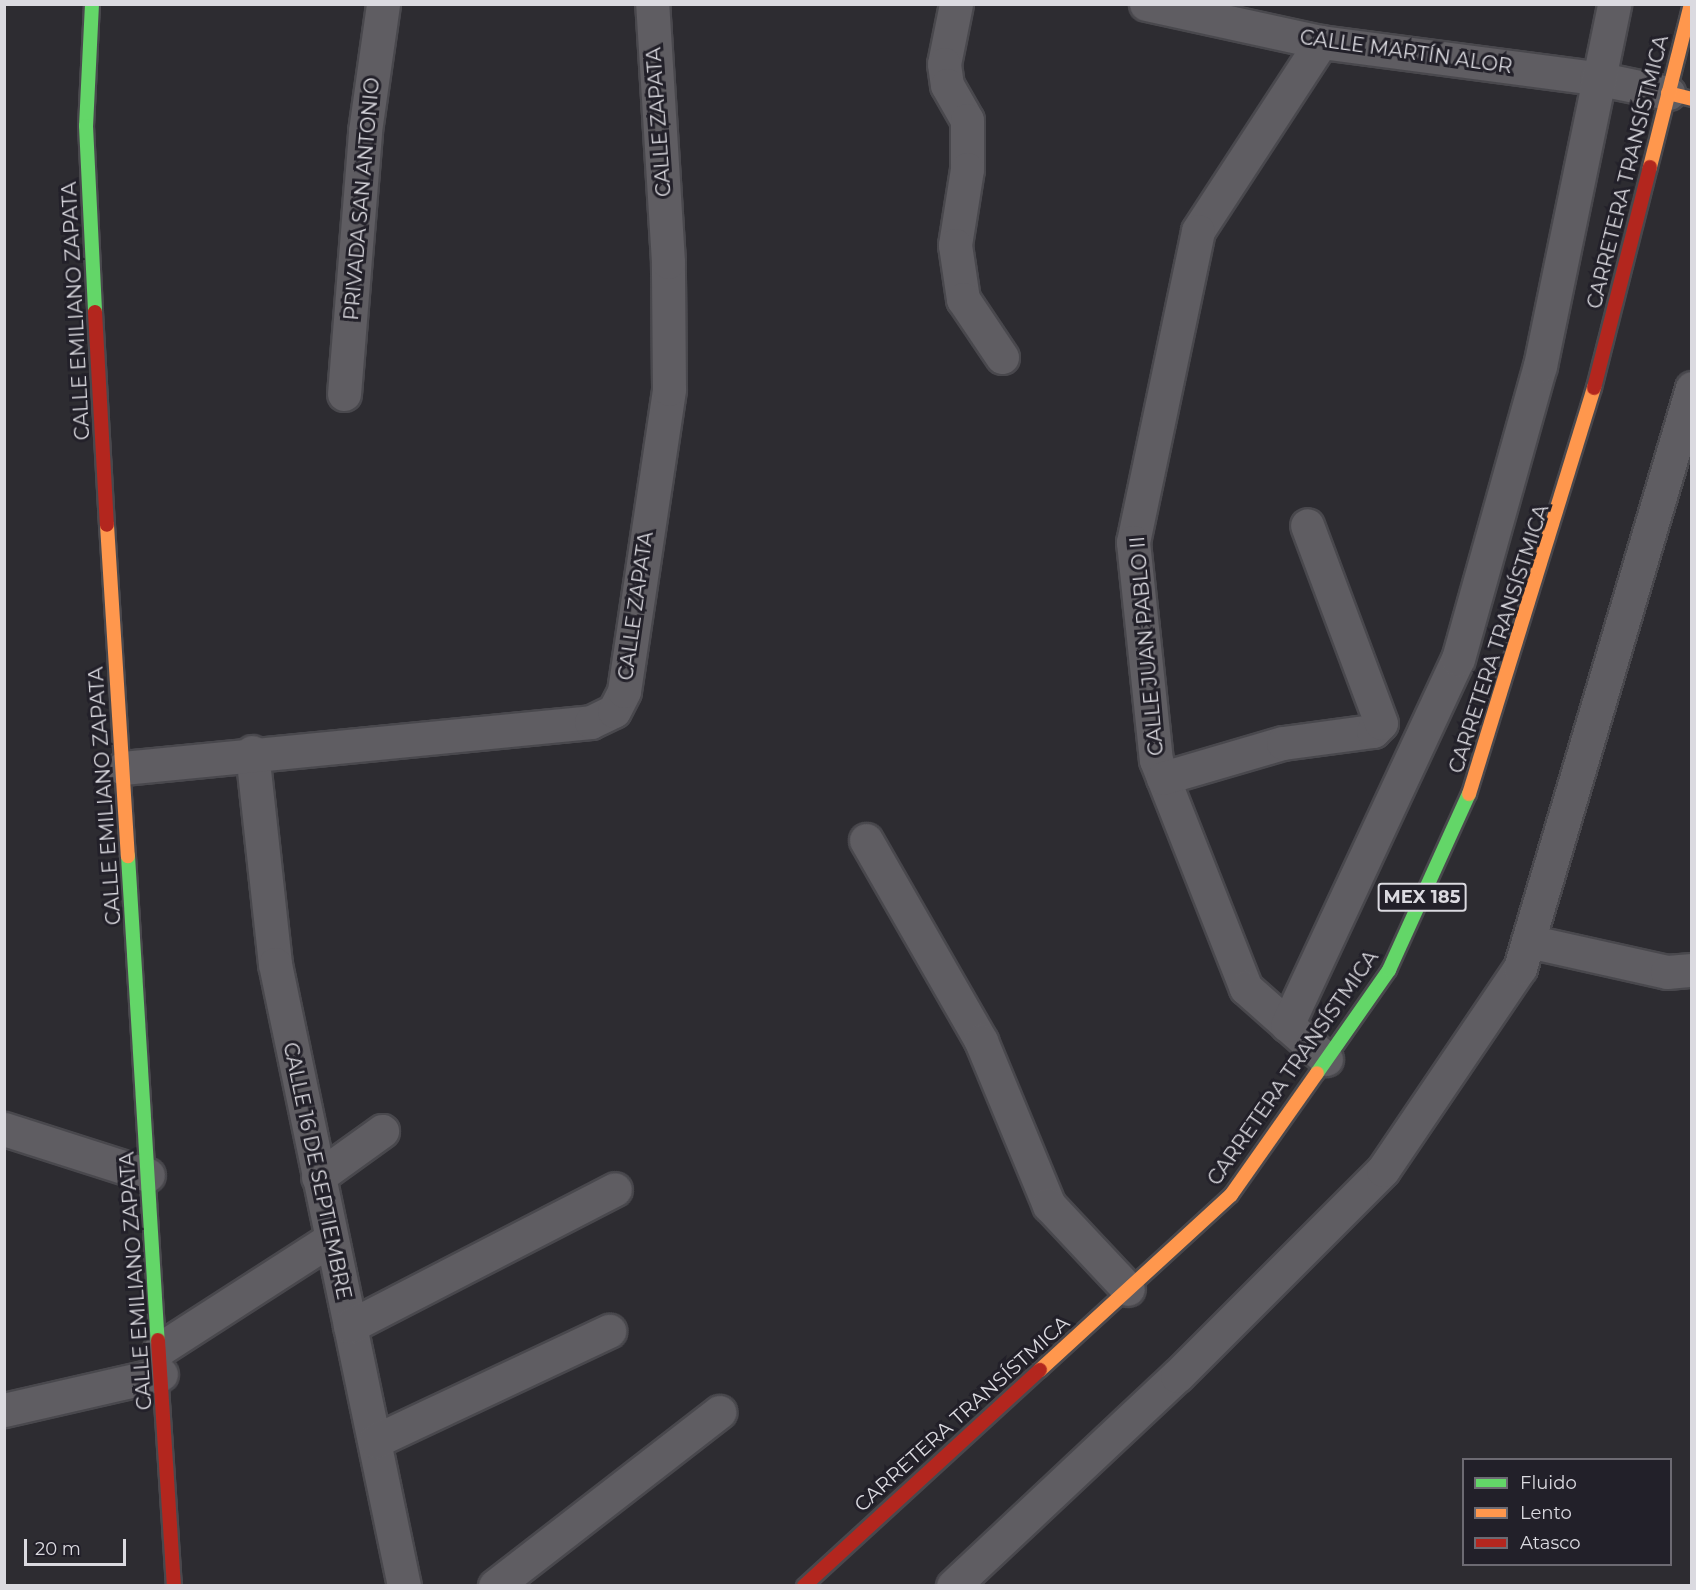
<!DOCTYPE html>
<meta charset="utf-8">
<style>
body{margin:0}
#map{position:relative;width:1696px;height:1590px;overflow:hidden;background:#2d2c31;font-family:Montserrat,sans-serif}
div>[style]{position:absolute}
.roads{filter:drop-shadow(2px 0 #49484d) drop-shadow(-2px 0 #49484d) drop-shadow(0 2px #49484d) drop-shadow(0 -2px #49484d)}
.street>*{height:33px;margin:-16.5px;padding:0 16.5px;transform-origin:16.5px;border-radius:16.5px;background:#5f5d62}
.fast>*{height:14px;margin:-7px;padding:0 7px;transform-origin:7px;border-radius:7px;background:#63d668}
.slow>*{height:14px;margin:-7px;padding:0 7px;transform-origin:7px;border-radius:7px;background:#ff974d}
.jam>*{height:14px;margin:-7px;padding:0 7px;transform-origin:7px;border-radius:7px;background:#b3261e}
span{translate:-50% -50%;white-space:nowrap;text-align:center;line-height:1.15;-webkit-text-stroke:6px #222029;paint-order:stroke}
.shield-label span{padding:2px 4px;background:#222029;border:2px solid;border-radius:4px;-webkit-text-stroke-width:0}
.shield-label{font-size:18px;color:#dbdae0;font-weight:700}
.street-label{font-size:20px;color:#dbdae0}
.frame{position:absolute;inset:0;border:6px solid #dbdae0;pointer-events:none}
.legend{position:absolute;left:1462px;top:1458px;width:210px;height:108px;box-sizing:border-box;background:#222029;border:2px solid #6c6a72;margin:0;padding:8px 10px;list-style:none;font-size:18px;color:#dbdae0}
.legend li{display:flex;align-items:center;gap:12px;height:30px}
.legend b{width:30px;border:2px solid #6c6a72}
.scale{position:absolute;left:24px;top:1539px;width:102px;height:27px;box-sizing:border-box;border:3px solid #dbdae0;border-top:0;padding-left:8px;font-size:18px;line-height:21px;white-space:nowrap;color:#dbdae0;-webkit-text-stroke:4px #222029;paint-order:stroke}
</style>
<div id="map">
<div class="roads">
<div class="street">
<div style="left:956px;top:4px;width:61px;rotate:101.3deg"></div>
<div style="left:944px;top:64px;width:21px;rotate:82deg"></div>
<div style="left:947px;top:85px;width:40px;rotate:60.3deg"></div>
<div style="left:967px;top:120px;width:49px;rotate:90deg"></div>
<div style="left:967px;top:169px;width:77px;rotate:99deg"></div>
<div style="left:955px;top:245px;width:55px;rotate:81.6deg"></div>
<div style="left:963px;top:299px;width:70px;rotate:56.1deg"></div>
<div style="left:1146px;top:4px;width:179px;rotate:12.3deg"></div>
<div style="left:1321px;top:42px;width:277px;rotate:7.5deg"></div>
<div style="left:1596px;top:78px;width:74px;rotate:11.8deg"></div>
<div style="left:1321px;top:42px;width:225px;rotate:123.1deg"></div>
<div style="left:1198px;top:231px;width:318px;rotate:101.8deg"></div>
<div style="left:1133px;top:542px;width:219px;rotate:84deg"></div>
<div style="left:1156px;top:760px;width:245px;rotate:68.5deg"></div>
<div style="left:1246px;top:988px;width:107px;rotate:41.6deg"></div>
<div style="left:344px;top:394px;width:264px;rotate:-85.4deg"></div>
<div style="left:365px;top:131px;width:128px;rotate:-81.9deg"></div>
<div style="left:252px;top:752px;width:213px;rotate:83.8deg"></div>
<div style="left:275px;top:964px;width:635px;rotate:78.28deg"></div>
<div style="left:123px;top:768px;width:470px;rotate:-5.6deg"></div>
<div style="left:591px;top:722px;width:25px;rotate:-26deg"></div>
<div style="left:614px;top:711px;width:22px;rotate:-63deg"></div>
<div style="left:624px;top:691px;width:305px;rotate:-81.5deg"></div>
<div style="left:669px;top:389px;width:127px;rotate:-90.5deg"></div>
<div style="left:668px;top:262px;width:258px;rotate:-93.5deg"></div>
<div style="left:1163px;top:778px;width:125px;rotate:-16.3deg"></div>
<div style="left:1283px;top:743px;width:91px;rotate:-7.6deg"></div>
<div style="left:1373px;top:731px;width:11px;rotate:-45deg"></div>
<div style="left:1381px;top:723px;width:211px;rotate:-110.5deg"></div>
<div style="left:866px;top:840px;width:232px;rotate:60.2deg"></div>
<div style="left:981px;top:1041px;width:178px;rotate:67.5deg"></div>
<div style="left:1049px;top:1205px;width:115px;rotate:46.8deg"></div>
<div style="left:1528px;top:941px;width:142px;rotate:12.6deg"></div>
<div style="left:1667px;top:972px;width:25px;rotate:-5deg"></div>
<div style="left:1287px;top:1025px;width:404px;rotate:-65deg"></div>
<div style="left:1458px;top:659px;width:304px;rotate:-74.4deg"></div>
<div style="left:1540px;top:366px;width:369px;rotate:-78.4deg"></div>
<div style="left:4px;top:1129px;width:151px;rotate:17.7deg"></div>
<div style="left:318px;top:1177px;width:79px;rotate:-35.7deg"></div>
<div style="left:350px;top:1326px;width:298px;rotate:-27.3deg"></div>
<div style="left:160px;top:1349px;width:203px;rotate:-32.8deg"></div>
<div style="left:4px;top:1410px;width:161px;rotate:-12.9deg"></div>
<div style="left:375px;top:1441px;width:259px;rotate:-25.2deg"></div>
<div style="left:495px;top:1586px;width:284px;rotate:-37.8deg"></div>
<div style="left:953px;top:1586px;width:307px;rotate:-43.2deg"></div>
<div style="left:1177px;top:1376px;width:291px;rotate:-45deg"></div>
<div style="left:1383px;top:1170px;width:244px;rotate:-55.9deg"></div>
<div style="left:1520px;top:968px;width:605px;rotate:-73.48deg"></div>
</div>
<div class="fast">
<div style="left:92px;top:4px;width:122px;rotate:92.8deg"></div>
<div style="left:86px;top:126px;width:186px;rotate:87.2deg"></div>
<div style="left:128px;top:856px;width:485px;rotate:86.5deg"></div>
<div style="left:1317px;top:1073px;width:126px;rotate:-55deg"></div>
<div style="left:1389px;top:970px;width:193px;rotate:-65.6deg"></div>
</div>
<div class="slow">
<div style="left:1668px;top:93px;width:25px;rotate:14deg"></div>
<div style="left:1650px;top:167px;width:168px;rotate:-75.9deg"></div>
<div style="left:107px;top:525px;width:332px;rotate:86.4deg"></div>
<div style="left:1469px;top:794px;width:425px;rotate:-72.9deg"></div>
<div style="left:1040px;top:1370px;width:259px;rotate:-42.5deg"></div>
<div style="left:1231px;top:1195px;width:149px;rotate:-54.8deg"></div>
</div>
<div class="jam">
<div style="left:95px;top:312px;width:213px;rotate:86.8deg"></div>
<div style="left:1594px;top:388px;width:228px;rotate:-75.8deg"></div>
<div style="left:158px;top:1340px;width:247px;rotate:86.3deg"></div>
<div style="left:804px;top:1586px;width:320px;rotate:-42.5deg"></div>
</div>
</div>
<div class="shield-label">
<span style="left:1422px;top:897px">MEX 185</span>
</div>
<div class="street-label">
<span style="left:1406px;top:52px;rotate:8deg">CALLE MARTÍN ALOR</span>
<span style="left:659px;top:122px;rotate:-94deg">CALLE ZAPATA</span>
<span style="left:1628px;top:172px;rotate:-76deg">CARRETERA TRANSÍSTMICA</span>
<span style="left:362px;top:199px;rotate:-85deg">PRIVADA SAN ANTONIO</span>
<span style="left:76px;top:311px;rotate:-93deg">CALLE EMILIANO ZAPATA</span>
<span style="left:636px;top:606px;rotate:-82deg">CALLE ZAPATA</span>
<span style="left:1499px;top:639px;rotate:-72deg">CARRETERA TRANSÍSTMICA</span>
<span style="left:1147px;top:646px;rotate:-95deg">CALLE JUAN PABLO II</span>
<span style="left:105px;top:796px;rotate:-94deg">CALLE EMILIANO ZAPATA</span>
<span style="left:1293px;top:1068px;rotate:-55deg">CARRETERA TRANSÍSTMICA</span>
<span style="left:317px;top:1171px;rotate:78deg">CALLE 16 DE SEPTIEMBRE</span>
<span style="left:136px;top:1281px;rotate:-94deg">CALLE EMILIANO ZAPATA</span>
<span style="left:962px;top:1414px;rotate:-42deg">CARRETERA TRANSÍSTMICA</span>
</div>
<div class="frame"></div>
<ul class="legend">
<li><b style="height:8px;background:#63d668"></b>Fluido</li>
<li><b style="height:8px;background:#ff974d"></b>Lento</li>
<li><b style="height:8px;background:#b3261e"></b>Atasco</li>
</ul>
<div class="scale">20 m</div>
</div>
